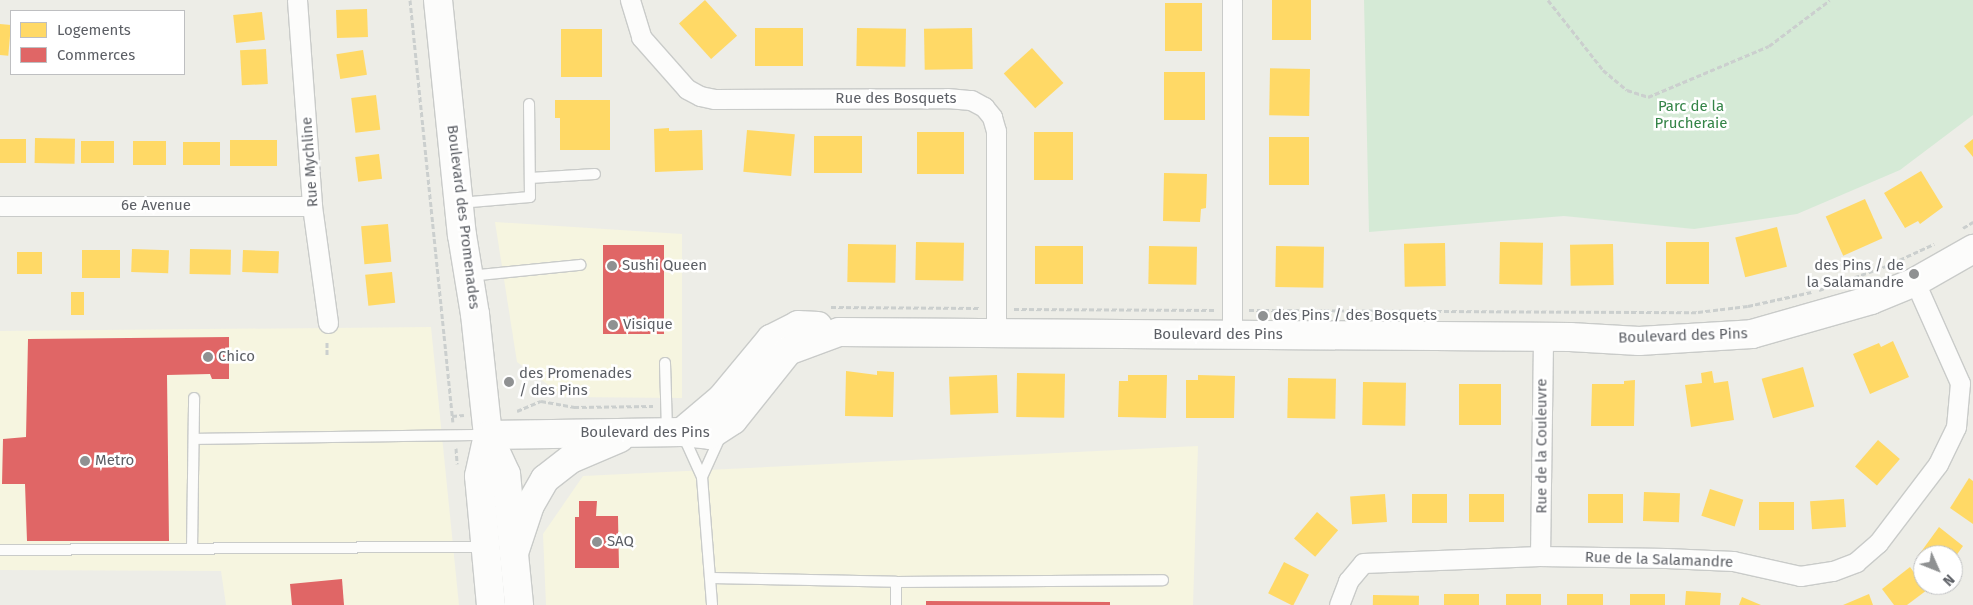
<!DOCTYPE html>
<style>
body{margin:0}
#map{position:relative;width:1973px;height:605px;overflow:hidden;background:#edede7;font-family:"Fira Sans",sans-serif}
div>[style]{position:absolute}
.commercial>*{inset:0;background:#f6f5e0}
.green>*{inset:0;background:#d5ead6}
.homes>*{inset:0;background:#ffd966;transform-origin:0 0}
.shops>*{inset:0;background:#e06666;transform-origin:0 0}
.path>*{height:3px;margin-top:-1.5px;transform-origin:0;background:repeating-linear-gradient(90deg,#cbcfce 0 5px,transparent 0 7.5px)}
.roads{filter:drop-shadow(1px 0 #c9cbc9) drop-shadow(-1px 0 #c9cbc9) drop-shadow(0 1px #c9cbc9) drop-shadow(0 -1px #c9cbc9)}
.lane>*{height:10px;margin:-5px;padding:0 5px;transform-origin:5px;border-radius:5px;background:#fcfcfb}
.street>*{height:19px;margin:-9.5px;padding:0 9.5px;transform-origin:9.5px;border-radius:9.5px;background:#fcfcfb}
.secondary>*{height:28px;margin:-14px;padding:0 14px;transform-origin:14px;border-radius:14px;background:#fcfcfb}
.dots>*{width:14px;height:14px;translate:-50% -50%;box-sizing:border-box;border:2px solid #fff;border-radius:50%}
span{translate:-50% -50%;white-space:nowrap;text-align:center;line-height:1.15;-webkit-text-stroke:5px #fff;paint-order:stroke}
.street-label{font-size:15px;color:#5c5f65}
.park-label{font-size:15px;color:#348447}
.poi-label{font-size:15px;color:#5c5f65}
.right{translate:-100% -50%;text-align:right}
.left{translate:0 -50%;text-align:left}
.legend{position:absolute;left:10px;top:10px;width:175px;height:65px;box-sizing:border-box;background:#fff;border:1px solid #bebfc1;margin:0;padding:6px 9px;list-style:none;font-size:15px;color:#5c5f65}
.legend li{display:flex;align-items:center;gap:10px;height:25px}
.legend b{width:25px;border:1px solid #bebfc1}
.north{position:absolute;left:1913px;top:545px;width:50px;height:50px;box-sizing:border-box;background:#fff;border:1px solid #bebfc1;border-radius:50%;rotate:134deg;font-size:14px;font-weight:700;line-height:20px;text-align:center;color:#5c5f65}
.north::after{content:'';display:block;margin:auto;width:18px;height:22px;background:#8f9192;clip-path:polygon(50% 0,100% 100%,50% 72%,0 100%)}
</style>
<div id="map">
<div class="commercial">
<div style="clip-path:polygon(495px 222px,682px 234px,682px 398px,565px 397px,517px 362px)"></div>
<div style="clip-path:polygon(431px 327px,459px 605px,226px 605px,221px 571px,0 570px,0 331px)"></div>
<div style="clip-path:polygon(1198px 446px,1193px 605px,546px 605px,543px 534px,583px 476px)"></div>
</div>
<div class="green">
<div style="clip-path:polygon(1364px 0,1973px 0,1973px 115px,1900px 170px,1797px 214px,1694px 229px,1564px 216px,1369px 232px)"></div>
</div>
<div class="homes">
<div style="left:705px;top:0;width:48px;height:35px;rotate:48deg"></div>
<div style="left:1272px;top:0;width:39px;height:40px"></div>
<div style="left:1165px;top:3px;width:37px;height:48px"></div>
<div style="left:367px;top:9px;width:28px;height:31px;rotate:88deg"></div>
<div style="left:262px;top:12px;width:28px;height:29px;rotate:84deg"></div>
<div style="left:0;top:24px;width:11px;height:31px;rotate:5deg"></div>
<div style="left:755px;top:28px;width:48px;height:38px"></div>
<div style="left:857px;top:28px;width:49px;height:38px;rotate:1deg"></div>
<div style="left:972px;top:28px;width:41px;height:48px;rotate:89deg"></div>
<div style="left:561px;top:29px;width:41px;height:48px"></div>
<div style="left:1032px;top:48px;width:47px;height:38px;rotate:48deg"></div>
<div style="left:266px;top:49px;width:35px;height:26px;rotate:87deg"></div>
<div style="left:363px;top:50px;width:25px;height:27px;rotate:81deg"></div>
<div style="left:1310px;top:69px;width:47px;height:40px;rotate:91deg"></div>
<div style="left:1164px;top:72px;width:41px;height:48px"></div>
<div style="left:376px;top:95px;width:35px;height:25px;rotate:83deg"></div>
<div style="clip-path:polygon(555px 100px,610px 100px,610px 150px,560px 150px,560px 118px,555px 118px)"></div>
<div style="clip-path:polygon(669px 128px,669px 131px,702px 130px,703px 170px,655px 172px,654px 129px)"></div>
<div style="left:747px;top:130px;width:48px;height:42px;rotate:5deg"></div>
<div style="left:917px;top:132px;width:47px;height:42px"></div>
<div style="left:1034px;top:132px;width:39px;height:48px"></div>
<div style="left:814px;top:136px;width:48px;height:37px"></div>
<div style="left:1309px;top:137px;width:48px;height:40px;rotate:90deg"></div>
<div style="left:35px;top:138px;width:40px;height:25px;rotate:1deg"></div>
<div style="left:0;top:139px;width:26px;height:24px"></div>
<div style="clip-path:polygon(1973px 139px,1973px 157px,1964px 146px)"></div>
<div style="left:277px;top:140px;width:26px;height:47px;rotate:90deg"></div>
<div style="left:81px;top:141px;width:33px;height:22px"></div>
<div style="left:133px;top:141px;width:33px;height:24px"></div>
<div style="left:183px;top:142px;width:37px;height:23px"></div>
<div style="left:379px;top:154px;width:25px;height:24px;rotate:83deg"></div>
<div style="clip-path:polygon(1921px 171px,1943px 207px,1920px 224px,1918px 221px,1905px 228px,1884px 193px)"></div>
<div style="clip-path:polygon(1164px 173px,1207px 174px,1206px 208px,1201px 209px,1200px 222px,1163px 221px)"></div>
<div style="left:1865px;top:199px;width:43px;height:43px;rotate:66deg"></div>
<div style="left:388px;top:224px;width:38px;height:27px;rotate:85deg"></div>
<div style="left:1777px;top:227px;width:41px;height:43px;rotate:76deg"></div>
<div style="left:916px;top:242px;width:48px;height:38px;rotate:1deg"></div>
<div style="left:1500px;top:242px;width:43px;height:42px;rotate:1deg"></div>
<div style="left:1666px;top:242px;width:43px;height:42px"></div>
<div style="left:1445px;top:243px;width:43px;height:41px;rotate:89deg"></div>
<div style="left:848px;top:244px;width:48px;height:38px;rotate:1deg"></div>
<div style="left:1613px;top:244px;width:41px;height:43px;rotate:89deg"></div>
<div style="left:1035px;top:246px;width:48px;height:38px"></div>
<div style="left:1149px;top:246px;width:48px;height:38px;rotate:1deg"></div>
<div style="left:1276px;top:246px;width:48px;height:41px;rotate:1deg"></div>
<div style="left:132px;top:249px;width:37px;height:23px;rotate:2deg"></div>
<div style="left:190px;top:249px;width:41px;height:25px;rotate:1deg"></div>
<div style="left:82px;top:250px;width:38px;height:28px"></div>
<div style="left:243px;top:250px;width:36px;height:22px;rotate:2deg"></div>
<div style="left:17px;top:252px;width:25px;height:22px"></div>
<div style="left:392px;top:272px;width:31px;height:27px;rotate:84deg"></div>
<div style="left:71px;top:292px;width:13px;height:23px"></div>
<div style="clip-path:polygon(1893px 341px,1909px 377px,1870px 394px,1853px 354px,1879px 343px,1881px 347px)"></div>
<div style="left:1803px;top:367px;width:41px;height:43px;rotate:74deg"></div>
<div style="clip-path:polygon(846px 371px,877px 375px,877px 371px,894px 372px,893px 417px,845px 416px)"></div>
<div style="clip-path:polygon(1712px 371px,1714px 383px,1728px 381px,1734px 420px,1691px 427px,1685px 385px,1702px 383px,1701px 373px)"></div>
<div style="left:1017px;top:373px;width:48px;height:44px;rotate:1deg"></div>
<div style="left:997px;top:375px;width:38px;height:48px;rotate:88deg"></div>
<div style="clip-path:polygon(1128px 375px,1167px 375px,1166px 418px,1118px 417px,1119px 381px,1128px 381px)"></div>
<div style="clip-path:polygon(1198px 375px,1235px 376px,1234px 418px,1186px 418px,1186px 380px,1198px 380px)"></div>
<div style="left:1288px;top:378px;width:48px;height:40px;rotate:1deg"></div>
<div style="clip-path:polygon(1635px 380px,1634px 426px,1591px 426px,1592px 384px,1624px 384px,1624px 381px)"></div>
<div style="left:1363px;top:382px;width:43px;height:43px;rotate:1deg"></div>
<div style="left:1459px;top:384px;width:42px;height:41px"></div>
<div style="left:1878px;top:440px;width:29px;height:35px;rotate:41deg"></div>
<div style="clip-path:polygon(1969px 478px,1973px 481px,1973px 524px,1950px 508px)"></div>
<div style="left:1710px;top:489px;width:35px;height:28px;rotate:18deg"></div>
<div style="left:1644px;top:492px;width:36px;height:29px;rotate:2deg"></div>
<div style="left:1385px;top:494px;width:28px;height:35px;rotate:86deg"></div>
<div style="left:1412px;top:494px;width:35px;height:29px"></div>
<div style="left:1469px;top:494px;width:35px;height:28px"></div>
<div style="left:1588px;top:494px;width:35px;height:29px"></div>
<div style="left:1844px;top:499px;width:28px;height:34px;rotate:86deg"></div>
<div style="left:1759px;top:502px;width:35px;height:28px"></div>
<div style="left:1317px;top:512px;width:28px;height:35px;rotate:41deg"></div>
<div style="clip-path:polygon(1939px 527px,1963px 546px,1953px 560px,1953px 555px,1923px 555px,1923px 559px,1918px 556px)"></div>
<div style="left:1284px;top:562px;width:28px;height:35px;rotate:27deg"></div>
<div style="clip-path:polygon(1910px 567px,1927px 590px,1907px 605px,1894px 605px,1882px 589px)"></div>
<div style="clip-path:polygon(1686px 591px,1721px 593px,1720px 605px,1685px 605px)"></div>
<div style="left:1444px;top:594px;width:35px;height:11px"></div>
<div style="left:1506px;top:594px;width:35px;height:11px"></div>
<div style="left:1567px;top:594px;width:36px;height:11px"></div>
<div style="left:1630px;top:594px;width:35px;height:11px"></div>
<div style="clip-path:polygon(1869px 594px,1873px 605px,1843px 605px)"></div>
<div style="left:1373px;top:595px;width:46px;height:10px;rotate:1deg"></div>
<div style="clip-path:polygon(1742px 597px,1761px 605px,1739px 605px)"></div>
</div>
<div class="shops">
<div style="left:664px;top:245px;width:89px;height:61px;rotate:90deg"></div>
<div style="clip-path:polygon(229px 337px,229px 379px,212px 379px,210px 374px,167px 375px,169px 541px,27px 541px,25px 484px,2px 484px,3px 439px,26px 437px,28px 339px)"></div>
<div style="clip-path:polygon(579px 501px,597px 501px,596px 516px,618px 516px,619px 568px,575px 568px,575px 517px,579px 517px)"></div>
<div style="clip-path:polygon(342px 579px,344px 605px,292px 605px,290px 584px)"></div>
<div style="clip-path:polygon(926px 601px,1110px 602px,1110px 605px,926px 605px)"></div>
</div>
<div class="path">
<div style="left:410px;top:0;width:424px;rotate:84.2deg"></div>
<div style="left:1548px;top:0;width:89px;rotate:51.8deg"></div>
<div style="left:1603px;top:70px;width:31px;rotate:40deg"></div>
<div style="left:1627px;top:90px;width:22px;rotate:18deg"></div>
<div style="left:1648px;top:97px;width:131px;rotate:-22.9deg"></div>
<div style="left:1769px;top:46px;width:76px;rotate:-37deg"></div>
<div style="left:1963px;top:228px;width:12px;rotate:-31deg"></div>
<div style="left:1819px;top:290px;width:71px;rotate:-19.7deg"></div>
<div style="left:1886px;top:266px;width:53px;rotate:-24.6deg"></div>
<div style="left:831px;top:307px;width:149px;rotate:0.4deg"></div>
<div style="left:1014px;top:309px;width:201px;rotate:0.3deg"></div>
<div style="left:1249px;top:310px;width:449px;rotate:0.3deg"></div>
<div style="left:1698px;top:312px;width:50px;rotate:-6.8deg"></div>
<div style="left:1748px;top:306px;width:65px;rotate:-12.5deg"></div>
<div style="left:327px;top:355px;width:14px;rotate:-90deg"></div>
<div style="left:517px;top:411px;width:26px;rotate:-23deg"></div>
<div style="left:541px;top:401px;width:34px;rotate:10deg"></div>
<div style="left:574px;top:407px;width:79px;rotate:-0.7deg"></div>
<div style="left:452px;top:416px;width:12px;rotate:-5deg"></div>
<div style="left:456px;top:448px;width:16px;rotate:86deg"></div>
</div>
<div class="roads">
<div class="lane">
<div style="left:530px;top:178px;width:65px;rotate:-3.5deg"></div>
<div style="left:459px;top:203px;width:71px;rotate:-4.8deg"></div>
<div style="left:530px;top:197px;width:93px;rotate:-90.6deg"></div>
<div style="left:469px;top:276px;width:112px;rotate:-5.7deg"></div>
<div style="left:665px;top:363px;width:69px;rotate:88.3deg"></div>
<div style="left:682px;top:433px;width:48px;rotate:65.6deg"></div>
<div style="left:702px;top:477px;width:128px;rotate:85.5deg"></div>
<div style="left:194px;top:439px;width:293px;rotate:-0.8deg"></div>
<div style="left:702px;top:477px;width:46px;rotate:-65.7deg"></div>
<div style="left:192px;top:549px;width:151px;rotate:-89.2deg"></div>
<div style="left:0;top:550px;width:484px;rotate:-0.4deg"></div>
<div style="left:712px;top:578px;width:184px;rotate:1.2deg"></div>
<div style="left:896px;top:582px;width:267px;rotate:-0.4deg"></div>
<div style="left:896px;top:582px;width:23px;rotate:90deg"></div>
</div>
<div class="street">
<div style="left:297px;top:0;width:207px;rotate:85.8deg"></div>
<div style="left:312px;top:206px;width:118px;rotate:82.2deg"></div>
<div style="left:630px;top:0;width:39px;rotate:73deg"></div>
<div style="left:641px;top:37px;width:69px;rotate:48.5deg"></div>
<div style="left:687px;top:89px;width:15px;rotate:28deg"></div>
<div style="left:700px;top:96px;width:14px;rotate:12deg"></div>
<div style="left:714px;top:99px;width:233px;rotate:-0.2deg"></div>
<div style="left:947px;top:98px;width:24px;rotate:5deg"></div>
<div style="left:971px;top:100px;width:15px;rotate:28deg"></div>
<div style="left:984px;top:107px;width:13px;rotate:51deg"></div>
<div style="left:992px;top:117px;width:15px;rotate:74deg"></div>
<div style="left:996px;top:131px;width:202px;rotate:90deg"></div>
<div style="left:0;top:206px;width:312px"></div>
<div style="left:1232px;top:334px;width:334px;rotate:-90deg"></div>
<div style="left:1540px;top:556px;width:219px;rotate:-89.2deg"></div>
<div style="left:1339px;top:605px;width:26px;rotate:-69deg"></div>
<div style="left:1348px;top:581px;width:23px;rotate:-50deg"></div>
<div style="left:1363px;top:563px;width:177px;rotate:-2.3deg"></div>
<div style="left:1540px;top:556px;width:126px;rotate:0.9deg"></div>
<div style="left:1666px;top:558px;width:67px;rotate:2.6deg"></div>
<div style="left:1733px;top:561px;width:69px;rotate:12.6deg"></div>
<div style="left:1800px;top:576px;width:33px;rotate:-9deg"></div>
<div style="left:1833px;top:571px;width:25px;rotate:-21deg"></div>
<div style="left:1856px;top:562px;width:29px;rotate:-41deg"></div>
<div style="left:1878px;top:543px;width:99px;rotate:-52.8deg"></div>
<div style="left:1938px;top:464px;width:41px;rotate:-64.1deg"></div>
<div style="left:1956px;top:427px;width:44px;rotate:-84.8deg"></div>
<div style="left:1960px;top:383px;width:111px;rotate:-114deg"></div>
</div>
<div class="secondary">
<div style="left:438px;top:0;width:236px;rotate:84.2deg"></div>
<div style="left:462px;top:235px;width:80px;rotate:80.7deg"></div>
<div style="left:475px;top:314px;width:122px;rotate:83.9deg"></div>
<div style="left:488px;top:435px;width:42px;rotate:102.4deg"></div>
<div style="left:479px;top:476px;width:130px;rotate:84.7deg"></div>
<div style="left:682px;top:432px;width:52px;rotate:-40.4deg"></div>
<div style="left:722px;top:398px;width:77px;rotate:-50.3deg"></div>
<div style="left:771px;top:339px;width:30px;rotate:-27deg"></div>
<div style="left:798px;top:325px;width:20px;rotate:3deg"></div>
<div style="left:488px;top:435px;width:194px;rotate:-0.9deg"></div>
<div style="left:682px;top:432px;width:28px;rotate:6deg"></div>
<div style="left:710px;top:435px;width:27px;rotate:-33deg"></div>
<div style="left:733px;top:420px;width:88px;rotate:-51.4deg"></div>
<div style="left:788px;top:351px;width:54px;rotate:-20.4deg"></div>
<div style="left:839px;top:332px;width:731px;rotate:0.39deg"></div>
<div style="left:1570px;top:337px;width:69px;rotate:3.3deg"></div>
<div style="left:1639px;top:341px;width:113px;rotate:-3.5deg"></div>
<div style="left:1752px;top:334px;width:124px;rotate:-15.9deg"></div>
<div style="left:1871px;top:300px;width:48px;rotate:-22.2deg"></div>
<div style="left:1915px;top:282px;width:67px;rotate:-29.6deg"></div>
<div style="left:488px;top:435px;width:43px;rotate:65.2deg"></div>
<div style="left:506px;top:474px;width:132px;rotate:84.3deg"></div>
<div style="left:514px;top:553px;width:51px;rotate:-71.6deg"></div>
<div style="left:530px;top:505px;width:30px;rotate:-60deg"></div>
<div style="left:545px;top:479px;width:33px;rotate:-38deg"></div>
<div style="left:571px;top:459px;width:53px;rotate:-23.2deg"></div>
</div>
</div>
<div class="dots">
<div style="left:612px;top:266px;background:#8f9192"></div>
<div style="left:1914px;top:274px;background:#8f9192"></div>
<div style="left:1263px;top:316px;background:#8f9192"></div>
<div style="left:613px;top:325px;background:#8f9192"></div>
<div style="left:208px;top:357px;background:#8f9192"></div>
<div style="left:509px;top:382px;background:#8f9192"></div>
<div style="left:85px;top:461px;background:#8f9192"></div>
<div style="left:597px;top:542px;background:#8f9192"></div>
</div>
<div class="street-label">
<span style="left:896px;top:99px">Rue des Bosquets</span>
<span style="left:310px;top:162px;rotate:-94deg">Rue Mychline</span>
<span style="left:156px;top:206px">6e Avenue</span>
<span style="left:463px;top:217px;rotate:83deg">Boulevard des Promenades</span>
<span style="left:1218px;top:335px">Boulevard des Pins</span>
<span style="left:1683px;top:336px;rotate:-2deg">Boulevard des Pins</span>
<span style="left:645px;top:433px">Boulevard des Pins</span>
<span style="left:1542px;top:446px;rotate:-90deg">Rue de la Couleuvre</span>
<span style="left:1659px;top:560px;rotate:2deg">Rue de la Salamandre</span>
</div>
<div class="park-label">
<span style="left:1691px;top:115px">Parc de la<br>Prucheraie</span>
</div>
<div class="poi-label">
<span class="right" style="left:1904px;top:274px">des Pins / de<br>la Salamandre</span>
<span class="left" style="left:622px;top:266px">Sushi Queen</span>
<span class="left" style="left:1273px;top:316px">des Pins / des Bosquets</span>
<span class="left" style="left:623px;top:325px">Visique</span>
<span class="left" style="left:218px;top:357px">Chico</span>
<span class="left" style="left:519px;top:382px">des Promenades<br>/ des Pins</span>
<span class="left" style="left:95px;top:461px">Metro</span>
<span class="left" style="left:607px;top:542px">SAQ</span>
</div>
<ul class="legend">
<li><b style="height:14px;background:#ffd966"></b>Logements</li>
<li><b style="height:14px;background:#e06666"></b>Commerces</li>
</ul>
<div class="north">N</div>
</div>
